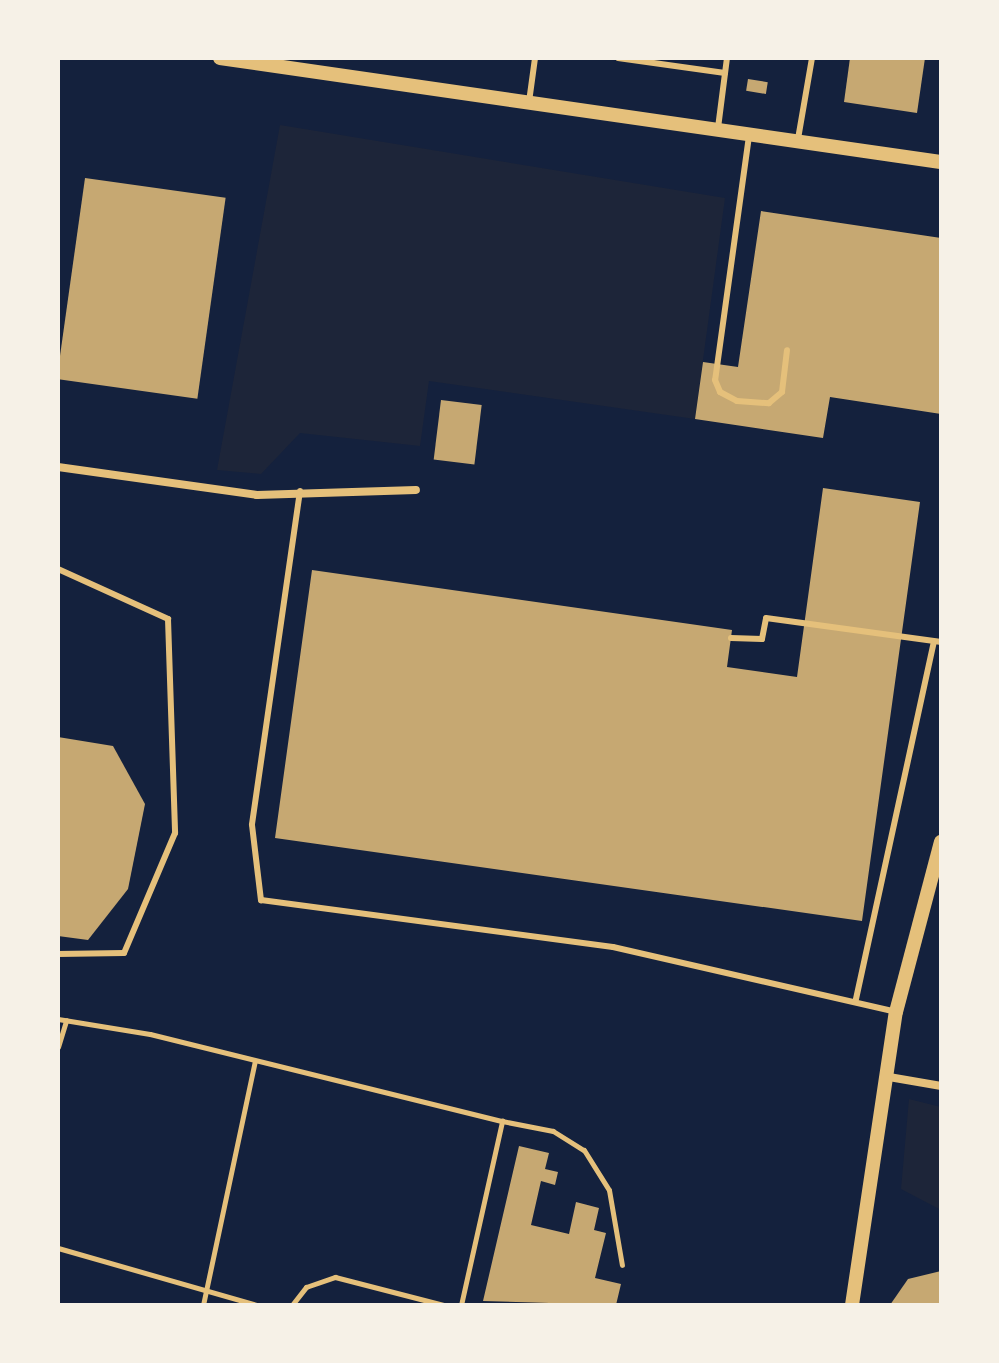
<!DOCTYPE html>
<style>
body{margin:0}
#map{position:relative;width:999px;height:1363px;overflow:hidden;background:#14213d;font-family:"Asap Condensed",sans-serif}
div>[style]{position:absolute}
.green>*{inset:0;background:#1d2539}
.building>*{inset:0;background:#c6a872;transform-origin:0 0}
.path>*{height:5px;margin:-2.5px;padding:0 2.5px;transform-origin:2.5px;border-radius:2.5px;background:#e5c07b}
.service>*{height:6px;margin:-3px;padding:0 3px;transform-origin:3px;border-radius:3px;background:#e5c07b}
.minor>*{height:8px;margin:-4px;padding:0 4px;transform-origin:4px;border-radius:4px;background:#e5c07b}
.tertiary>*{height:14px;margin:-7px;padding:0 7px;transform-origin:7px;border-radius:7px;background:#e5c07b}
span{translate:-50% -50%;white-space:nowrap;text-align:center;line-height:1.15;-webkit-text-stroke:8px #f6f1e7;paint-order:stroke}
.frame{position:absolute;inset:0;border:60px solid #f6f1e7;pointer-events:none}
</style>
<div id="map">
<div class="green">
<div style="clip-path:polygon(280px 125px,725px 198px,695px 419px,429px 381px,420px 446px,300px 433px,261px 474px,217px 470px)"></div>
<div style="clip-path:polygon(909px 1099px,941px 1107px,941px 1210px,901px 1189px)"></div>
</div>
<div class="building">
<div style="clip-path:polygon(850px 58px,925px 58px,917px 113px,844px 102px)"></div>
<div style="left:748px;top:79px;width:20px;height:12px;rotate:9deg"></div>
<div style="left:85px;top:178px;width:142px;height:203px;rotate:8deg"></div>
<div style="clip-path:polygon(761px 211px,941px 238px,941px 414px,830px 397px,823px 438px,695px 419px,703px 362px,738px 367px)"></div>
<div style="left:441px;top:400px;width:41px;height:60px;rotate:7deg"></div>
<div style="clip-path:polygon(823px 488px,920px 502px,862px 921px,275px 838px,312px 570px,732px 630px,727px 667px,797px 677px)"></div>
<div style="clip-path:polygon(58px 737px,113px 746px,145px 804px,128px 889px,88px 940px,58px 936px)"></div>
<div style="clip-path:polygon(519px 1146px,549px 1153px,545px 1169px,558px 1172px,555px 1185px,541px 1181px,531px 1225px,569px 1234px,576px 1202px,599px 1208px,594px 1230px,606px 1233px,595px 1278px,621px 1284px,616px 1305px,483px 1301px)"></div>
<div style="clip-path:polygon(941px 1271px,941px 1305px,890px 1305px,908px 1279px)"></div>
</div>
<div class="path">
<div style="left:58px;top:1019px;width:93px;rotate:9.3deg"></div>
<div style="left:150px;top:1034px;width:363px;rotate:13.9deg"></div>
<div style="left:58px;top:1047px;width:28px;rotate:-73deg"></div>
<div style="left:58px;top:1248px;width:207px;rotate:16deg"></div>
<div style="left:203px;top:1305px;width:249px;rotate:-78deg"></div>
<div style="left:292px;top:1305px;width:23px;rotate:-52deg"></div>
<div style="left:306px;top:1287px;width:31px;rotate:-19deg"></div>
<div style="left:335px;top:1277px;width:112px;rotate:14.5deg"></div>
<div style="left:461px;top:1305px;width:189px;rotate:-77.4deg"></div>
<div style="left:502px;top:1121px;width:52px;rotate:11.1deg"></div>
<div style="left:553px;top:1131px;width:36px;rotate:32deg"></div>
<div style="left:584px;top:1150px;width:47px;rotate:58deg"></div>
<div style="left:609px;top:1190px;width:76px;rotate:80.2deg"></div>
</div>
<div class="service">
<div style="left:618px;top:58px;width:108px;rotate:8deg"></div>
<div style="left:529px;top:102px;width:44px;rotate:-82.2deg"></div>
<div style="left:718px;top:128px;width:71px;rotate:-82.7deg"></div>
<div style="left:749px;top:136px;width:246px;rotate:97.9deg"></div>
<div style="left:715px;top:380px;width:13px;rotate:67deg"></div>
<div style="left:720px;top:392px;width:19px;rotate:28deg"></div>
<div style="left:737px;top:401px;width:32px;rotate:4deg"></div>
<div style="left:769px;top:403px;width:17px;rotate:-40deg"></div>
<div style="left:782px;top:392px;width:42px;rotate:-83.2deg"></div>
<div style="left:798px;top:139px;width:82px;rotate:-80.2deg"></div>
<div style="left:300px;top:491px;width:337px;rotate:98.2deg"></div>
<div style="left:252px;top:825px;width:76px;rotate:83.2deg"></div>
<div style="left:261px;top:900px;width:355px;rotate:7.6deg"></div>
<div style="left:613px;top:947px;width:290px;rotate:12.9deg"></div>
<div style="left:58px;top:569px;width:121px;rotate:24.4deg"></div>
<div style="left:168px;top:619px;width:214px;rotate:88.1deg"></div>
<div style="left:175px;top:833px;width:130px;rotate:113deg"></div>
<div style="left:124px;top:953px;width:66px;rotate:179.1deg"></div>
<div style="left:731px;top:638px;width:31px;rotate:2deg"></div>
<div style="left:762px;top:639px;width:21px;rotate:-79deg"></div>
<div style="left:766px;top:618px;width:177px;rotate:7.8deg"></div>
<div style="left:856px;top:999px;width:366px;rotate:-77.7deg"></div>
</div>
<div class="minor">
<div style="left:58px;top:467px;width:201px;rotate:8deg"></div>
<div style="left:257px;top:495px;width:159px;rotate:-1.8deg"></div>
<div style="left:889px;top:1077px;width:53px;rotate:9.8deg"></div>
</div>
<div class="tertiary">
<div style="left:220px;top:58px;width:728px;rotate:8.21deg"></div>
<div style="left:852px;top:1305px;width:296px;rotate:-81.5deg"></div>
<div style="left:896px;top:1012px;width:176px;rotate:-75.2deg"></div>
</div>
<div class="frame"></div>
</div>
